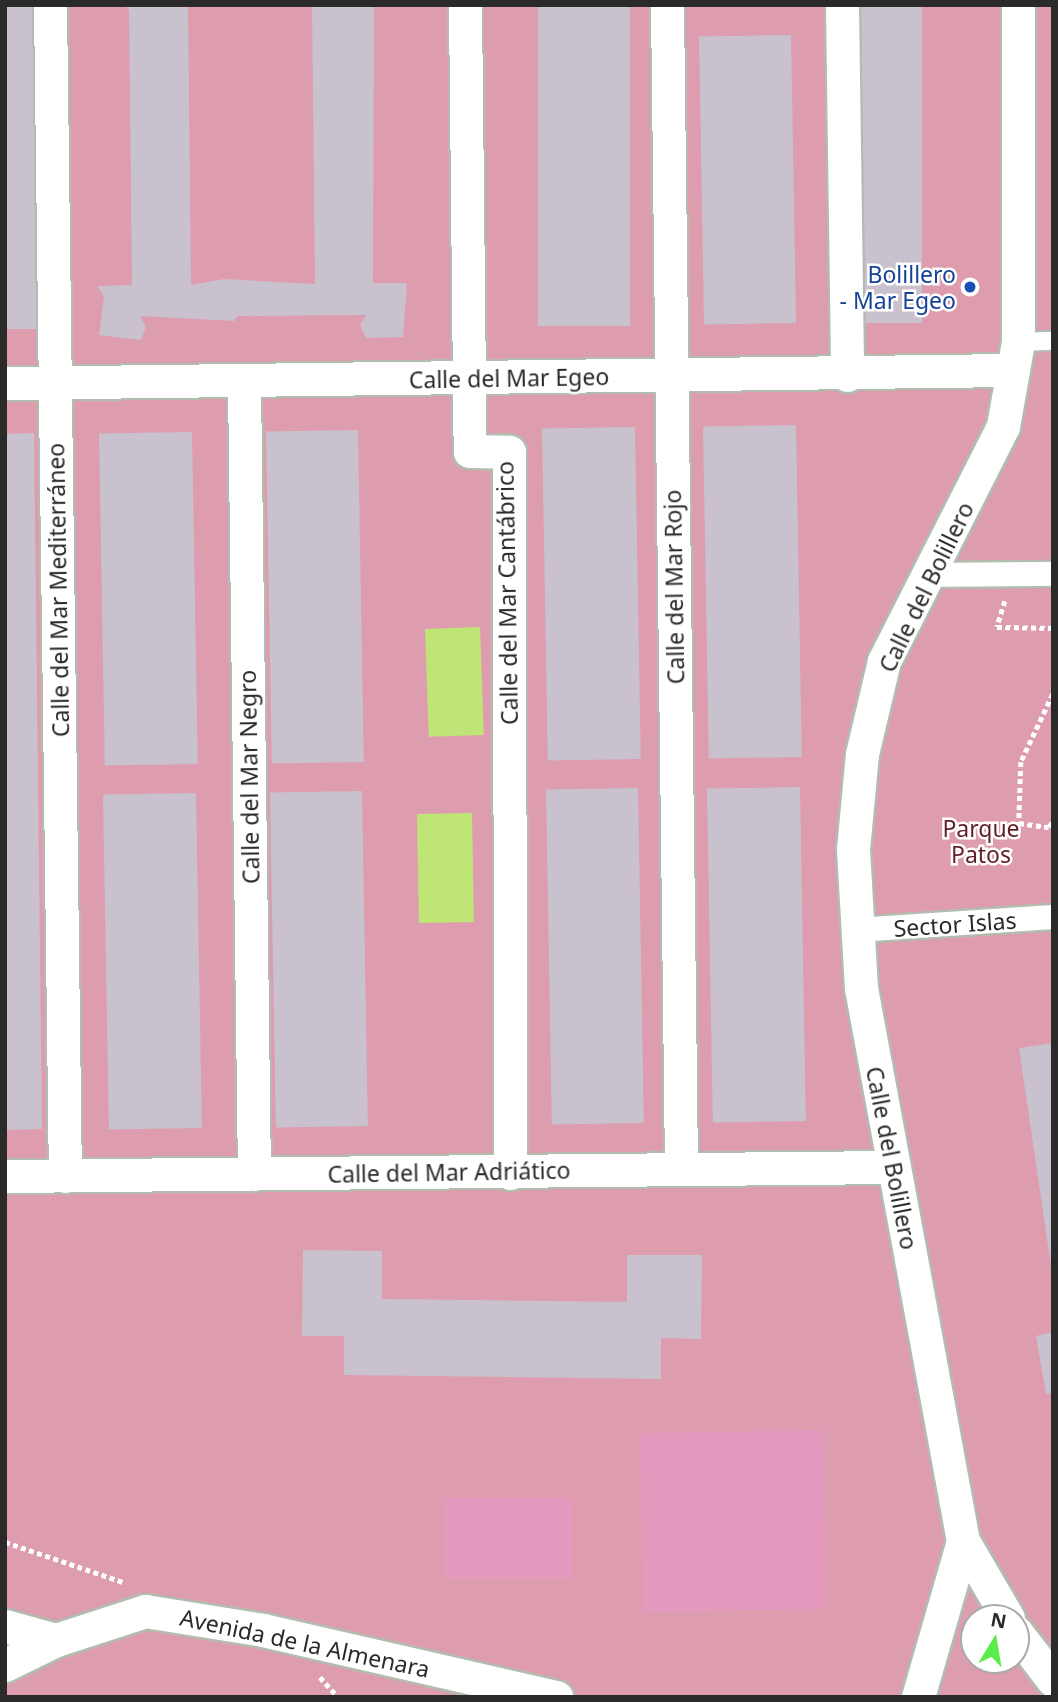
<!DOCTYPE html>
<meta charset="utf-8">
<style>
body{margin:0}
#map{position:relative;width:1058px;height:1702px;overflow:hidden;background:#e6dceb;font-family:"Noto Sans",sans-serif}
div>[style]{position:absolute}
.green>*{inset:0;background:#dd9dae}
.pitch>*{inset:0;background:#e499bf;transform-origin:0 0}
.water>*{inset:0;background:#c0e577;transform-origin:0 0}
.building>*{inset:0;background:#c9c1cd;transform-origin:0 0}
.path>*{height:4.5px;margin-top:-2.25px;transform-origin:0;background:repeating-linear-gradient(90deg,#fff 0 5px,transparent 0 8.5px)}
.roads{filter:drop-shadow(2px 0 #b2bcb0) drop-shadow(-2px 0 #b2bcb0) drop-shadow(0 2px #b2bcb0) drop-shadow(0 -2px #b2bcb0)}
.service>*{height:18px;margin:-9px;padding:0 9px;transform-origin:9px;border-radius:9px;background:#fff}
.pedestrian>*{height:24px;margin:-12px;padding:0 12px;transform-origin:12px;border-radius:12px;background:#fff}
.minor>*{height:33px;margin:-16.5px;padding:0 16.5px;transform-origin:16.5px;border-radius:16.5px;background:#fff}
.dots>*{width:19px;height:19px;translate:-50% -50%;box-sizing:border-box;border:4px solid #fff;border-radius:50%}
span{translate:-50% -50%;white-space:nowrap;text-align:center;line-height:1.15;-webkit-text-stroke:5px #fff;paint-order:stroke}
.transit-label{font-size:23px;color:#164399}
.right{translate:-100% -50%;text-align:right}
.street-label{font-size:23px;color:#2a2a2a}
.park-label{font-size:23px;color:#611f28}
.frame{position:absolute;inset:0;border:7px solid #2a2a2a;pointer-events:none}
.north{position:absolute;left:960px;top:1604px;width:70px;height:70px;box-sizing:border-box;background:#fff;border:2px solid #aaa;border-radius:50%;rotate:11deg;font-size:19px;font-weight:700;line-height:28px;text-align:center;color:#2a2a2a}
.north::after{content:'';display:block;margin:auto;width:24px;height:32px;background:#5aec48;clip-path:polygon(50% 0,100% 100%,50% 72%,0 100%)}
</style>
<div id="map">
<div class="green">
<div style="clip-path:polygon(evenodd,5px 5px,1053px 5px,1053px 1697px,5px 1697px,5px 5px,974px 1618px,1016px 1618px,1016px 1660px,974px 1660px,974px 1618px)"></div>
</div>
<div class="pitch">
<div style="left:823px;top:1430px;width:179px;height:183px;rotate:89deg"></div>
<div style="left:445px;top:1498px;width:127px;height:81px"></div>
</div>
<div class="water">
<div style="left:480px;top:627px;width:108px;height:55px;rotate:88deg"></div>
<div style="left:472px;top:813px;width:109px;height:55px;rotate:89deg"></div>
</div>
<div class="building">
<div style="left:5px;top:5px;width:34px;height:324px"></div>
<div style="clip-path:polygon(124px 5px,188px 5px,191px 285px,224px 279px,315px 284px,312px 5px,374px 5px,373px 283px,407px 283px,403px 337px,366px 338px,360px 325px,366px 315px,238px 316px,234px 321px,140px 316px,146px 327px,141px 340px,99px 335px,104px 297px,98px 286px,132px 285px,129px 10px)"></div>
<div style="left:538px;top:5px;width:92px;height:321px"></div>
<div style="left:861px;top:5px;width:61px;height:318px"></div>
<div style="left:791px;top:35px;width:288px;height:92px;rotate:89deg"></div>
<div style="left:796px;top:425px;width:332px;height:93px;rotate:89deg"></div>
<div style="left:635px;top:427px;width:332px;height:93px;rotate:89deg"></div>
<div style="left:358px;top:430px;width:332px;height:92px;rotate:89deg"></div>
<div style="left:192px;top:432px;width:332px;height:93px;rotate:89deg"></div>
<div style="clip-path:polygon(34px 433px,42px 1129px,5px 1130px,5px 434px)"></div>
<div style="left:800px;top:787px;width:334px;height:93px;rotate:89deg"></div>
<div style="left:638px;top:788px;width:335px;height:92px;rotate:89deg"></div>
<div style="left:362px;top:791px;width:335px;height:92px;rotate:89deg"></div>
<div style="left:196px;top:793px;width:335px;height:93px;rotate:89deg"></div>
<div style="clip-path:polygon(1053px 1043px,1053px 1265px,1051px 1266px,1019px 1048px)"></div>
<div style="clip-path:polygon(303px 1250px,382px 1251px,382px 1299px,627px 1302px,627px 1255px,702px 1255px,701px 1339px,661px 1338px,661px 1379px,344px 1375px,344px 1336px,302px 1336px)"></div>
<div style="clip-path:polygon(1053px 1332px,1053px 1392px,1046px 1394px,1036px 1336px)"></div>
</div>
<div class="path">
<div style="left:1005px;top:601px;width:27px;rotate:107deg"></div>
<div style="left:997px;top:627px;width:56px;rotate:1deg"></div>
<div style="left:1053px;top:694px;width:75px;rotate:115.2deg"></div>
<div style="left:1021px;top:762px;width:61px;rotate:91.9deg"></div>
<div style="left:1019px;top:823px;width:30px;rotate:8deg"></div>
<div style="left:1049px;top:827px;width:8px;rotate:-60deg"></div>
<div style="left:5px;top:1542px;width:125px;rotate:18.7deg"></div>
<div style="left:320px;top:1677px;width:27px;rotate:48deg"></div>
</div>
<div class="roads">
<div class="service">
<div style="left:1018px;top:342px;width:35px;rotate:-2deg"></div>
</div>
<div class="pedestrian">
<div style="left:931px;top:575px;width:122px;rotate:-0.5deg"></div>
<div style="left:857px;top:930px;width:196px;rotate:-3.8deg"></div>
</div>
<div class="minor">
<div style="left:50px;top:5px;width:1171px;rotate:89.27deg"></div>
<div style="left:465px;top:5px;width:446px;rotate:89.4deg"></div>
<div style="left:470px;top:451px;width:39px;rotate:1deg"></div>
<div style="left:509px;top:452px;width:721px;rotate:89.92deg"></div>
<div style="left:667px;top:5px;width:1164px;rotate:89.31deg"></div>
<div style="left:842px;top:5px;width:370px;rotate:89.2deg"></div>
<div style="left:244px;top:381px;width:793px;rotate:89.28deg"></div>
<div style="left:5px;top:383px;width:1008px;rotate:-0.74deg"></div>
<div style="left:5px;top:1176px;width:889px;rotate:-0.58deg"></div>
<div style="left:1008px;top:1618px;width:89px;rotate:-120.3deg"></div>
<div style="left:963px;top:1541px;width:562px;rotate:-100.45deg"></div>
<div style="left:861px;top:988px;width:139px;rotate:-93.3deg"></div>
<div style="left:853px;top:849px;width:95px;rotate:-84.6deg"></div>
<div style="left:862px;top:754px;width:96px;rotate:-76.7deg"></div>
<div style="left:884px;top:661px;width:263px;rotate:-63.1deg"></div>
<div style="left:1003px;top:426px;width:85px;rotate:-79.9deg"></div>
<div style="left:1018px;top:342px;width:337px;rotate:-90deg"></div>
<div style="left:5px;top:1626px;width:53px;rotate:15.4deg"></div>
<div style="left:1016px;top:1632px;width:61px;rotate:52.4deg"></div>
<div style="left:5px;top:1665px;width:57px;rotate:-26.1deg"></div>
<div style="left:56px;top:1640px;width:94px;rotate:-18deg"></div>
<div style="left:145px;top:1611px;width:120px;rotate:9.1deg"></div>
<div style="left:263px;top:1630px;width:301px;rotate:12.9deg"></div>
<div style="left:918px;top:1697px;width:162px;rotate:-73.9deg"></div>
</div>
</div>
<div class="dots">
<div style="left:970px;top:287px;background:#1a4fb4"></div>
</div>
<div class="transit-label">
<span class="right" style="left:956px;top:287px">Bolillero<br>- Mar Egeo</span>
</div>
<div class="street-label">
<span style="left:509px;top:378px;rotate:-1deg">Calle del Mar Egeo</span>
<span style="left:674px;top:587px;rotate:-91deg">Calle del Mar Rojo</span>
<span style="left:926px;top:587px;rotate:-64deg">Calle del Bolillero</span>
<span style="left:58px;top:590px;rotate:-91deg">Calle del Mar Mediterráneo</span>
<span style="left:507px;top:593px;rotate:-91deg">Calle del Mar Cantábrico</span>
<span style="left:249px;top:777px;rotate:-91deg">Calle del Mar Negro</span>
<span style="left:955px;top:924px;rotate:-4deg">Sector Islas</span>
<span style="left:892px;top:1158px;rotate:79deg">Calle del Bolillero</span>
<span style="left:449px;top:1172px;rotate:-1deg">Calle del Mar Adriático</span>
<span style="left:305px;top:1643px;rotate:12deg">Avenida de la Almenara</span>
</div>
<div class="park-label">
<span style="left:981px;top:841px">Parque<br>Patos</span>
</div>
<div class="frame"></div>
<div class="north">N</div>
</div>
